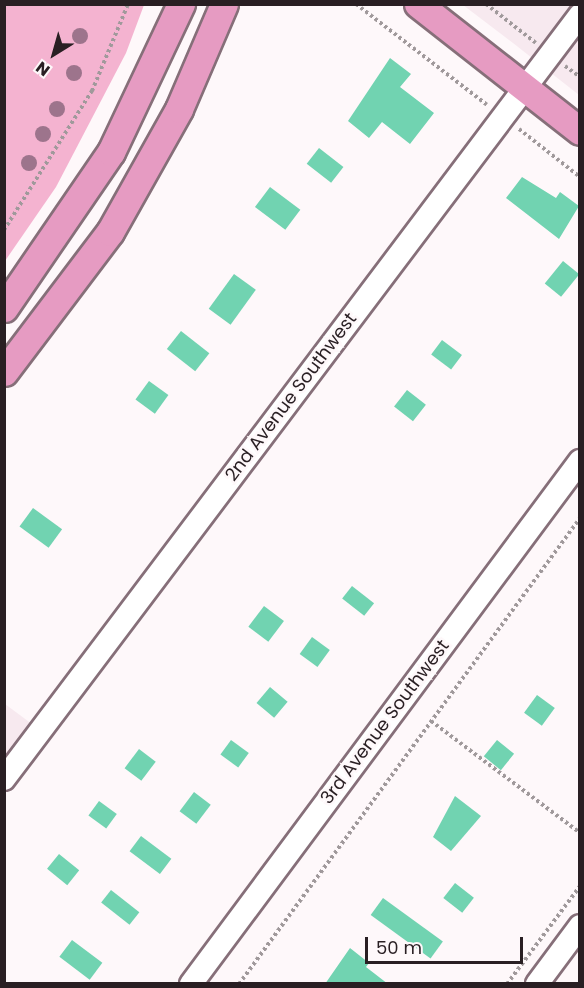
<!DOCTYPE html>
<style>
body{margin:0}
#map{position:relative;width:584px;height:988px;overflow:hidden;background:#fef8fa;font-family:Poppins,sans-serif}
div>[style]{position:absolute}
.built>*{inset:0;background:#f7e9ef}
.green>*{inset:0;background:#f4b3d0}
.building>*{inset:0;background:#71d3b1;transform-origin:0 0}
.path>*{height:4px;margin-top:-2px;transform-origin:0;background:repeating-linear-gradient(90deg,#a0999b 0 3px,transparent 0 6px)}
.roads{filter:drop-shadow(2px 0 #866f79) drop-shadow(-2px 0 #866f79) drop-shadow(0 2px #866f79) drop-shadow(0 -2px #866f79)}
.minor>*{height:22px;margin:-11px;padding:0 11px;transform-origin:11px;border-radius:11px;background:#fff}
.major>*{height:27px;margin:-13.5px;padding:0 13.5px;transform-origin:13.5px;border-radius:13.5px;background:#e69bc2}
.trees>*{width:16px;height:16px;margin:-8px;border-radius:50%;background:#9d748c}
span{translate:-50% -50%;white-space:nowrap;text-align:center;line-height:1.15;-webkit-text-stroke:5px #fef8fa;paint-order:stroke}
.street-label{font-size:18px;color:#291f23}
.frame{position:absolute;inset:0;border:6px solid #291f23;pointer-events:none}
.north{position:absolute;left:24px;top:24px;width:60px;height:60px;-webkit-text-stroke:4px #fef8fa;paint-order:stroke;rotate:217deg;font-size:16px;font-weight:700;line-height:24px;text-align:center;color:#291f23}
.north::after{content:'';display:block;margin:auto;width:21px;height:27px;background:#291f23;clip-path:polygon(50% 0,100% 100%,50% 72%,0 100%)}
.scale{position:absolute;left:365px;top:937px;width:158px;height:27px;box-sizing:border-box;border:3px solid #291f23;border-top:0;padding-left:8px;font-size:18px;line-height:21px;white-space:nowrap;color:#291f23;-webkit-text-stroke:4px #fef8fa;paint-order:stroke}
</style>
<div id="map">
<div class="built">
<div style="clip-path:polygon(463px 5px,579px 5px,579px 95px,513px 43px)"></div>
<div style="clip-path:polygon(5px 704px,40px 730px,5px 778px)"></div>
</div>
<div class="green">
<div style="clip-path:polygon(5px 4px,144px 5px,126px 53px,56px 187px,5px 261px)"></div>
</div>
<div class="building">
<div style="clip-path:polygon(390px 58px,411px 74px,400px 87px,434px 113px,410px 144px,382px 122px,369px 138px,348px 121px)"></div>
<div style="left:319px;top:148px;width:31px;height:20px;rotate:38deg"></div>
<div style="clip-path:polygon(522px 177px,556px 198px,560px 192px,579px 206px,559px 239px,506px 198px)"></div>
<div style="left:270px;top:187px;width:38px;height:25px;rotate:37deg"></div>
<div style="left:563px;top:261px;width:21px;height:29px;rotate:39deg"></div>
<div style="left:234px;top:274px;width:27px;height:43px;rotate:36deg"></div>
<div style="left:181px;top:331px;width:36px;height:23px;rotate:38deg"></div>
<div style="left:442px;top:340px;width:25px;height:18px;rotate:37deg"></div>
<div style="left:149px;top:381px;width:24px;height:23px;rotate:36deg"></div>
<div style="left:407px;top:390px;width:24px;height:21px;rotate:38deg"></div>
<div style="left:33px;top:508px;width:36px;height:23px;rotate:36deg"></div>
<div style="left:352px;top:586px;width:28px;height:16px;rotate:38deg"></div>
<div style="left:264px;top:606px;width:25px;height:26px;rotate:37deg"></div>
<div style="left:312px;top:637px;width:22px;height:21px;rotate:36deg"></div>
<div style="left:270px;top:687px;width:23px;height:21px;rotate:40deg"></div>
<div style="left:537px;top:695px;width:22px;height:22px;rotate:36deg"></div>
<div style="left:231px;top:740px;width:22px;height:18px;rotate:36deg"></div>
<div style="left:497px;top:740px;width:22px;height:21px;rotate:39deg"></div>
<div style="left:139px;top:749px;width:21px;height:24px;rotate:37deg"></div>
<div style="left:194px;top:792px;width:21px;height:24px;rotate:37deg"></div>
<div style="clip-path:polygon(455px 796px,481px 816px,451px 851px,433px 837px)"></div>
<div style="left:99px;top:801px;width:22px;height:18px;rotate:36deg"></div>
<div style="left:141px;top:836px;width:38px;height:19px;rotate:37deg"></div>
<div style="left:59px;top:854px;width:26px;height:19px;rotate:39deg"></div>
<div style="left:455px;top:883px;width:24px;height:19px;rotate:38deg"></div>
<div style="left:111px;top:890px;width:36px;height:16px;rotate:38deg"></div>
<div style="left:383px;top:898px;width:74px;height:21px;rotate:36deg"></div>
<div style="left:72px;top:940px;width:38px;height:21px;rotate:37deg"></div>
<div style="clip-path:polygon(350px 948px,369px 963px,366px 967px,388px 984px,325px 984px)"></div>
</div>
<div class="path">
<div style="left:356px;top:4px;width:165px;rotate:37.6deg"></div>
<div style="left:486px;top:4px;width:63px;rotate:38deg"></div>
<div style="left:565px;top:66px;width:19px;rotate:36deg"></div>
<div style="left:519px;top:129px;width:78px;rotate:38.2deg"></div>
<div style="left:4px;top:230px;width:165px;rotate:-57.7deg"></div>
<div style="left:92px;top:91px;width:94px;rotate:-67.5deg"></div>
<div style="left:431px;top:721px;width:186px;rotate:36.9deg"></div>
<div style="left:239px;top:984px;width:577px;rotate:-53.8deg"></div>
<div style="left:507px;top:984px;width:122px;rotate:-53.3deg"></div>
</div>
<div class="roads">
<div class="minor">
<div style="left:4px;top:779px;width:957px;rotate:-52.99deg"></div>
<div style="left:191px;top:984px;width:652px;rotate:-53.36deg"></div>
<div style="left:537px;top:984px;width:72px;rotate:-53.4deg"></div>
</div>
<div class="major">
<div style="left:418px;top:4px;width:206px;rotate:38.1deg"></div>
<div style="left:4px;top:308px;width:189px;rotate:-55.6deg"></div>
<div style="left:111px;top:152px;width:164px;rotate:-64.7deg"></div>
<div style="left:4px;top:372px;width:176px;rotate:-52.9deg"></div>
<div style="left:110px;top:232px;width:141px;rotate:-60.7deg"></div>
<div style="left:179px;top:109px;width:114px;rotate:-66.8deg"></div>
</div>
</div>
<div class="trees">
<div style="left:80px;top:36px"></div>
<div style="left:74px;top:73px"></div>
<div style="left:57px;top:109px"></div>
<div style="left:43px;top:134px"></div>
<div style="left:29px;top:163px"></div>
</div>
<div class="street-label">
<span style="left:291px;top:397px;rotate:-53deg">2nd Avenue Southwest</span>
<span style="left:385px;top:722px;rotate:-53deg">3rd Avenue Southwest</span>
</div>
<div class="frame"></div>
<div class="north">N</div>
<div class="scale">50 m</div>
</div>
